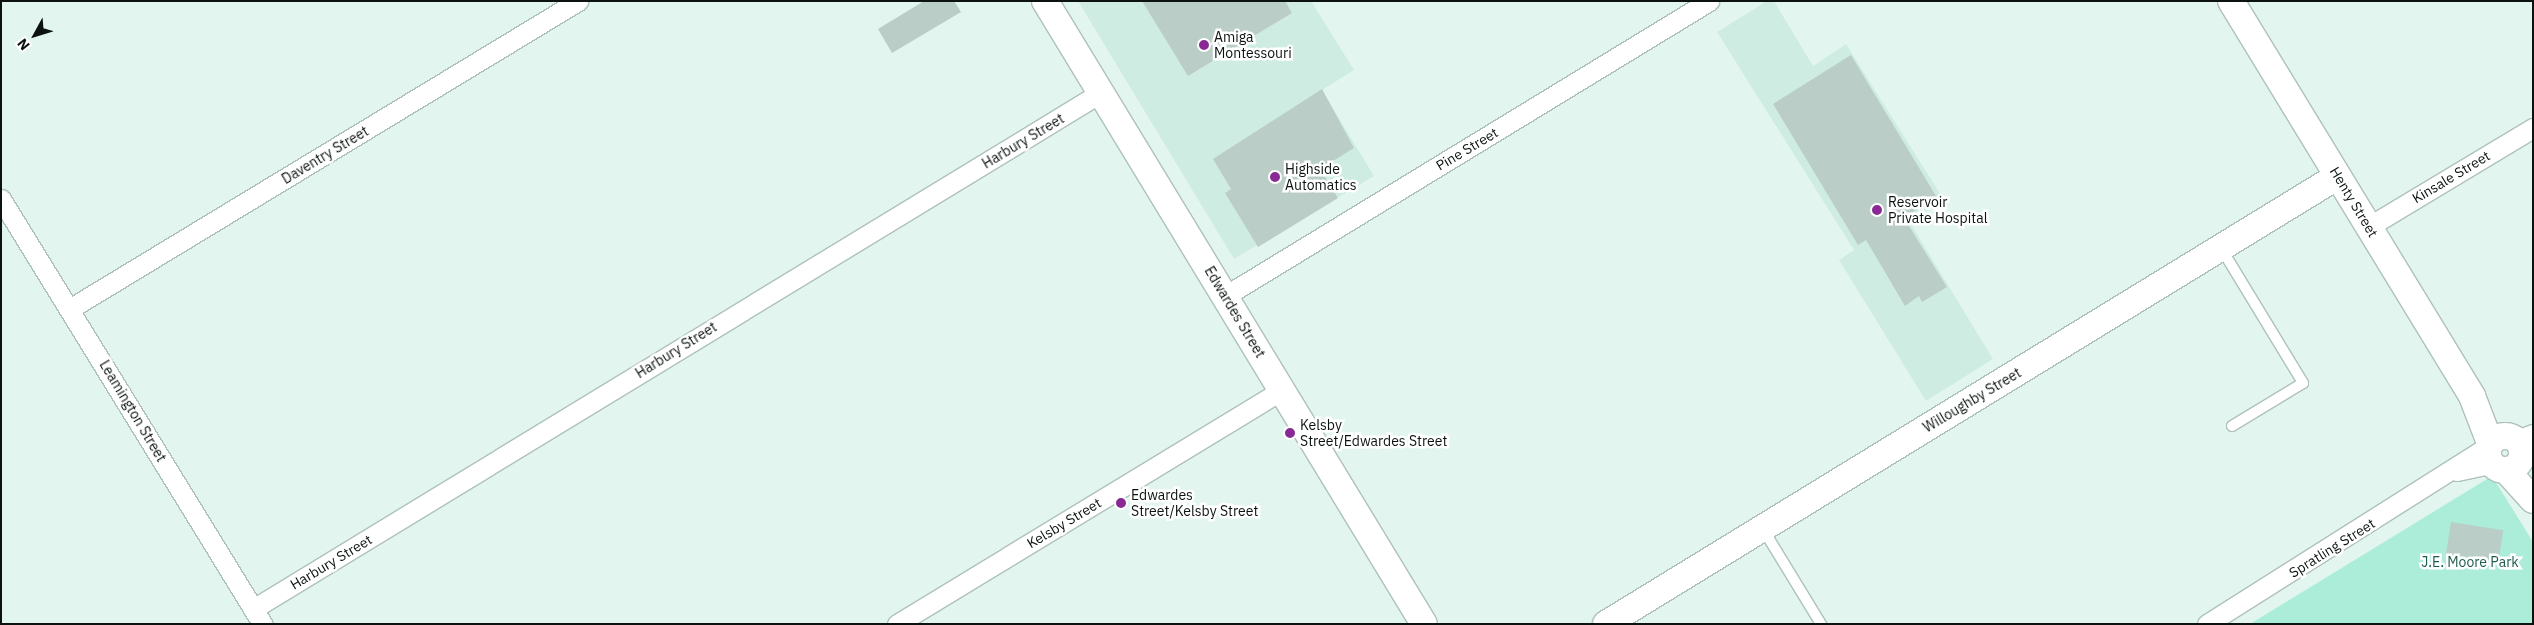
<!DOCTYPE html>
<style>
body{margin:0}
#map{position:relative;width:2534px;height:625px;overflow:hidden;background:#e2f6ef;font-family:"IBM Plex Sans",sans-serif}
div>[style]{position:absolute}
.built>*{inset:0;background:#cfece3}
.green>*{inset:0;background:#acedd9}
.building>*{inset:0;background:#bacec7;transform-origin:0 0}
.roads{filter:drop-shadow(1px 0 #aec1bb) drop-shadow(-1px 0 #aec1bb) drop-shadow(0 1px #aec1bb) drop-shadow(0 -1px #aec1bb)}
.lane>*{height:10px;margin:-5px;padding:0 5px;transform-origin:5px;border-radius:5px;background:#fff}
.street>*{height:19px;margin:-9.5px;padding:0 9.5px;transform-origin:9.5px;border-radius:9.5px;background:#fff}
.secondary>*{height:26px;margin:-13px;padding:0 13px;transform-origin:13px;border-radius:13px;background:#fff}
.secondary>.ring{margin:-13px;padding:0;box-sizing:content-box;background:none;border:26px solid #fff;border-radius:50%}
.dots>*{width:14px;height:14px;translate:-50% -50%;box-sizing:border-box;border:2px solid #fff;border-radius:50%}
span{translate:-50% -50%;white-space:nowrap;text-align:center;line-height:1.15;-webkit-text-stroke:5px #fff;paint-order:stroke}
.poi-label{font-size:14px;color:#0b1210}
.left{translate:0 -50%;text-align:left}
.street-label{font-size:14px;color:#0b1210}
.park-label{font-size:14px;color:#1e5d4d}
.frame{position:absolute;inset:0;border:2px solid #0b1210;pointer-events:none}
.north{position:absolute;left:10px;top:10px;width:50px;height:50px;-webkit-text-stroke:4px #fff;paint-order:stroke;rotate:231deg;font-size:14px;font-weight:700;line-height:20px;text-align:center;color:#0b1210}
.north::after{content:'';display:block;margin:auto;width:18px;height:22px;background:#0b1210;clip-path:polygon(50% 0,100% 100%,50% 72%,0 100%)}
</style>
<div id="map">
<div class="built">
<div style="clip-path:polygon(1078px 1px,1311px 1px,1354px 70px,1322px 90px,1374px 176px,1234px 259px)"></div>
<div style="clip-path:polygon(1767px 1px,1774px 1px,1813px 66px,1846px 44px,1944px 200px,1909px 221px,1993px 359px,1926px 401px,1839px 260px,1854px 250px,1717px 32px)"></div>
</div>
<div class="green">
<div style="clip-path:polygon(2492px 476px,2533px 542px,2533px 624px,2250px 624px)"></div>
</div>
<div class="building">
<div style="clip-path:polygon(924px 1px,954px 1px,961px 12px,892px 53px,878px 29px)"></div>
<div style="clip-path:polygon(1142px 1px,1285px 1px,1292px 13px,1188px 76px)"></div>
<div style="clip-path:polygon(1851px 55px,1936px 196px,1904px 218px,1947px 287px,1922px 302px,1919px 296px,1905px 306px,1866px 240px,1858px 245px,1773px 104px)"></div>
<div style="clip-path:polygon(1322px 89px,1354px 148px,1320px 169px,1338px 198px,1258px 247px,1225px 193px,1231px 189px,1213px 159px)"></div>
<div style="left:2451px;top:522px;width:53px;height:32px;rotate:9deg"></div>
</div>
<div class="roads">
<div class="lane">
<div style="left:2221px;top:248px;width:158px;rotate:58.7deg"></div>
<div style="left:2303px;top:383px;width:83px;rotate:148.8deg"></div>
<div style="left:1763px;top:529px;width:111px;rotate:58.6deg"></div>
</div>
<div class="street">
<div style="left:1px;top:199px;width:499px;rotate:58.4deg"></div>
<div style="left:2368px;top:227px;width:192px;rotate:-31deg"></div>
<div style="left:1225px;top:296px;width:567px;rotate:-31.36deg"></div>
<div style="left:71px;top:308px;width:593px;rotate:-31.2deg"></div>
<div style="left:2517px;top:440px;width:17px;rotate:-21deg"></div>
<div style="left:2522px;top:456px;width:13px;rotate:-32deg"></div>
<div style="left:2457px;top:471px;width:35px;rotate:-12deg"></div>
<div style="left:253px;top:609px;width:992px;rotate:-31.35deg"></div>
<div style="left:897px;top:624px;width:451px;rotate:-31.3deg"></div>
<div style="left:2207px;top:624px;width:333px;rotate:-32.3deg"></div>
</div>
<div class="secondary">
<div style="left:1045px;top:1px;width:729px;rotate:58.69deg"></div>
<div style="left:2231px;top:1px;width:463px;rotate:58.6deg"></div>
<div style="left:2472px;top:396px;width:50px;rotate:69deg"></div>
<div class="ring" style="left:2488px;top:436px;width:8px;height:8px"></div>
<div style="left:2506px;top:470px;width:40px;rotate:48deg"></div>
<div style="left:1606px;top:624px;width:858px;rotate:-31.47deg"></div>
</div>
</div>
<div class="dots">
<div style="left:1204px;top:45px;background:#892a94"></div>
<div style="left:1275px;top:177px;background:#892a94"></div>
<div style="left:1877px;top:210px;background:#892a94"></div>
<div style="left:1290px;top:433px;background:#892a94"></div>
<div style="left:1121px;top:503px;background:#892a94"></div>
</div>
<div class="poi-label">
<span class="left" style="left:1214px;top:45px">Amiga<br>Montessouri</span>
<span class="left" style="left:1285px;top:177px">Highside<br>Automatics</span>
<span class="left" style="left:1888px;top:210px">Reservoir<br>Private Hospital</span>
<span class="left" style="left:1300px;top:433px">Kelsby<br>Street/Edwardes Street</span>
<span class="left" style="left:1131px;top:503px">Edwardes<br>Street/Kelsby Street</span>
</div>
<div class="street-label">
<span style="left:1023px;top:141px;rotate:-31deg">Harbury Street</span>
<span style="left:1467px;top:149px;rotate:-31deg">Pine Street</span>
<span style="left:325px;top:155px;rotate:-31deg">Daventry Street</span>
<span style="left:2451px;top:177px;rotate:-31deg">Kinsale Street</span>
<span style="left:2354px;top:202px;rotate:59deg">Henty Street</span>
<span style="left:1235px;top:312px;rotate:59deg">Edwardes Street</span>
<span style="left:676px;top:350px;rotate:-32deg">Harbury Street</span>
<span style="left:1972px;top:400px;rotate:-31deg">Willoughby Street</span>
<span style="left:133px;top:411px;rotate:59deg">Leamington Street</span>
<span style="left:1064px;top:523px;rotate:-31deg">Kelsby Street</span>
<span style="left:2332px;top:548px;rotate:-32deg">Spratling Street</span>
<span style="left:331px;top:562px;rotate:-31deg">Harbury Street</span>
</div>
<div class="park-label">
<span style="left:2470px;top:562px">J.E. Moore Park</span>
</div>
<div class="frame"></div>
<div class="north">N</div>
</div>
